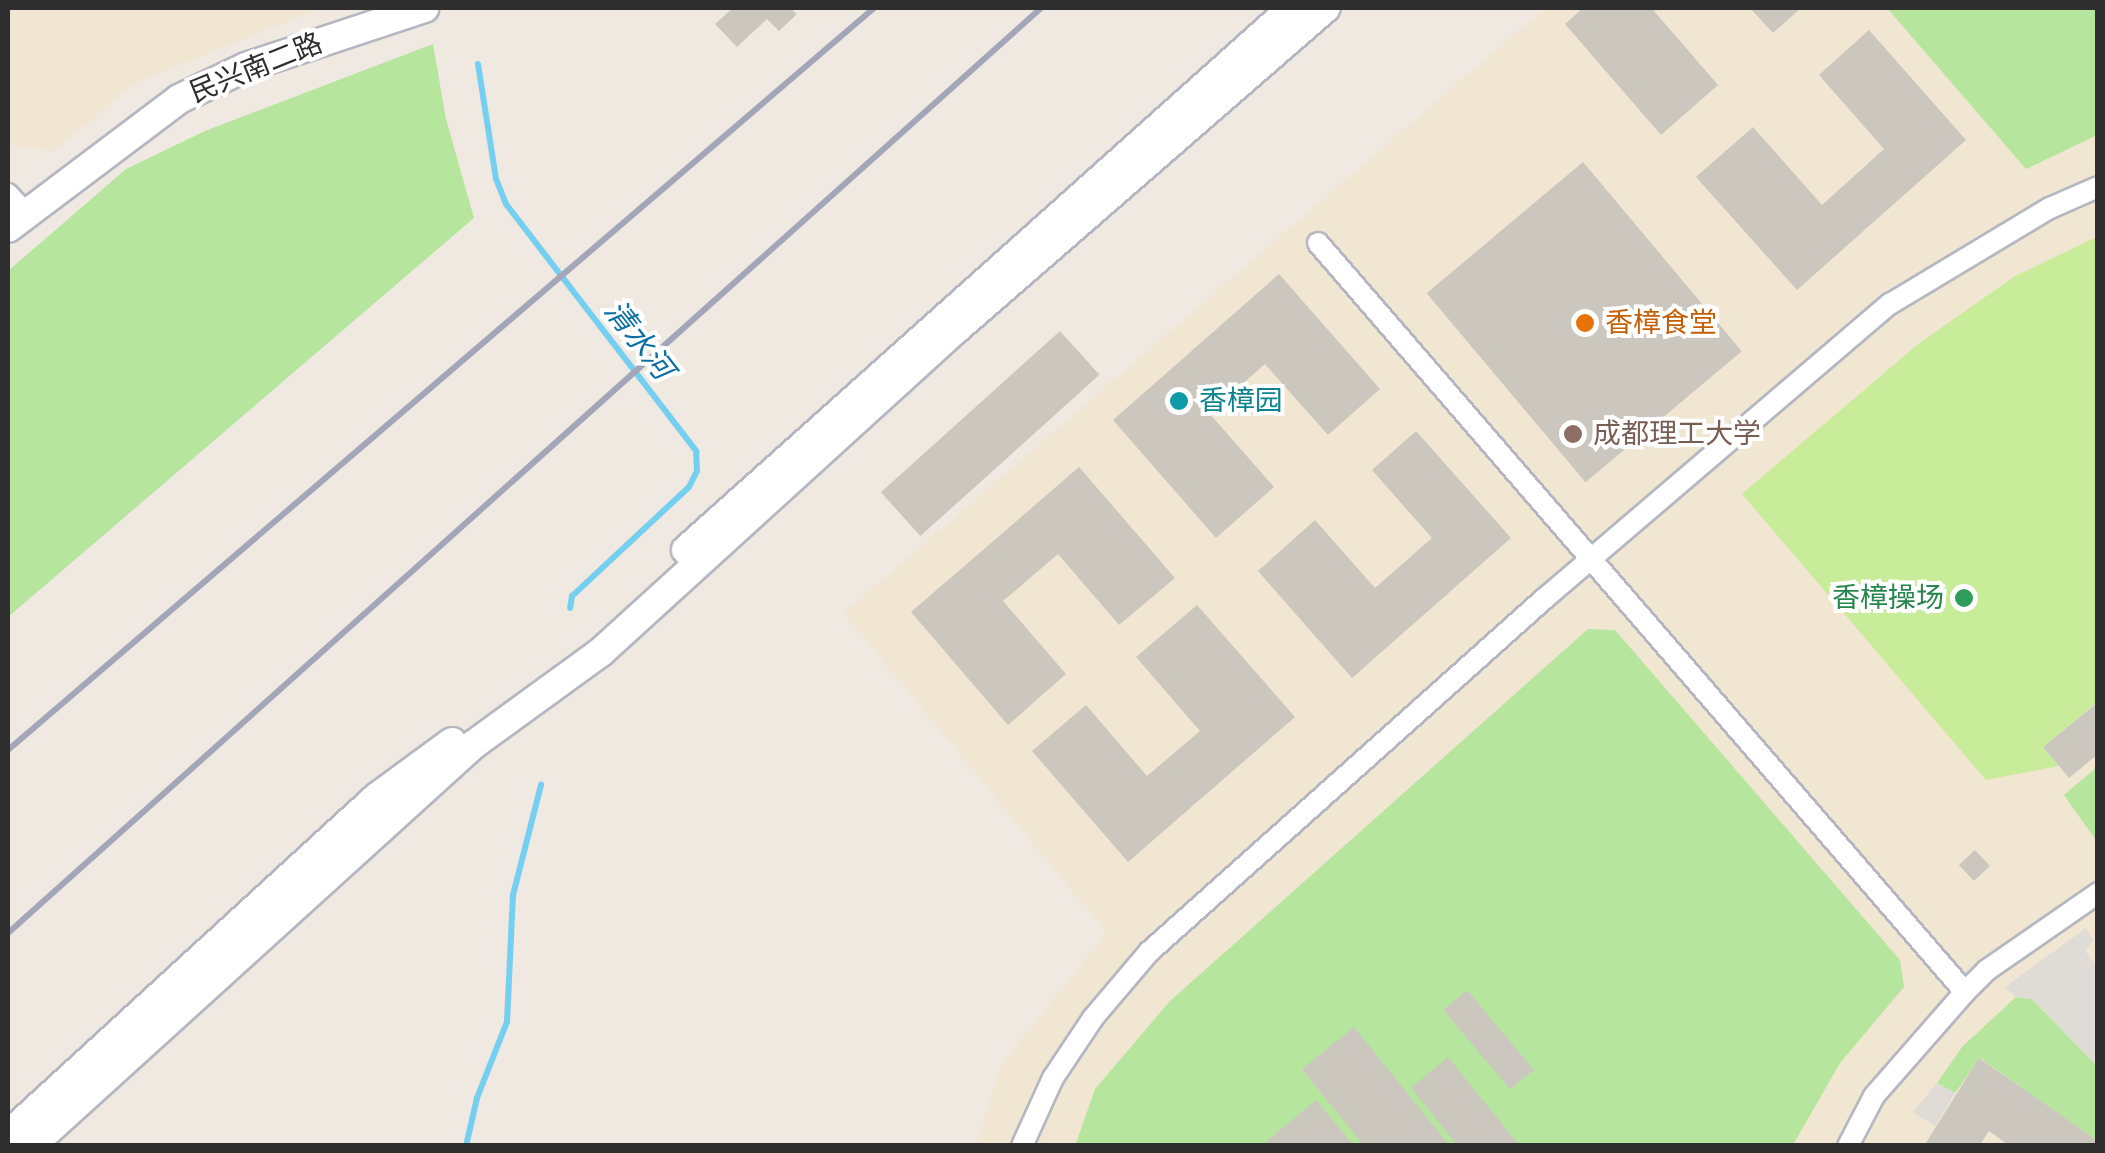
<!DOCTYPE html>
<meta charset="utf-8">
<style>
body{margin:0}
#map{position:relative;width:2105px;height:1153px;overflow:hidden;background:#efe9e1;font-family:Roboto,"Noto Sans SC",sans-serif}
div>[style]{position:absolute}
.education>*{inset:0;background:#f0e6d1}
.green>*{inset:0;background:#b6e59e}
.pitch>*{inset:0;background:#c9ec9a}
.plaza>*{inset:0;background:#dfdcd8}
.stream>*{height:6px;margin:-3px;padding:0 3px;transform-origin:3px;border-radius:3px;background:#75cff0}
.building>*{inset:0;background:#cbc7bf;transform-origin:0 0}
.roads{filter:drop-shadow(2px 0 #b4b7c1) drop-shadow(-2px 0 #b4b7c1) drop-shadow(0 2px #b4b7c1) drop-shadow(0 -2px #b4b7c1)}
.street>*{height:20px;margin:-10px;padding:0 10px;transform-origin:10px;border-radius:10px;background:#fff}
.secondary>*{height:28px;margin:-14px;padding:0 14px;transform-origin:14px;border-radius:14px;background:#fff}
.rail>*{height:6px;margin:-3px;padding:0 3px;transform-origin:3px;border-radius:3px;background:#a3a6b8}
.dots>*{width:28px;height:28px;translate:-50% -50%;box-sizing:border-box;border:5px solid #fff;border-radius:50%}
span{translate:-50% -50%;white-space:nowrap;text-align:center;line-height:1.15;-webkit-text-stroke:8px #fff;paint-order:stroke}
.street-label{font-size:28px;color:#2e2e2e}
.food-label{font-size:28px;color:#c56008}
.left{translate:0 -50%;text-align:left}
.culture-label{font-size:28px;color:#0d838f}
.education-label{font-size:28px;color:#785e54}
.leisure-label{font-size:28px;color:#27864d}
.right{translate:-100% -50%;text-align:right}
.water-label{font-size:30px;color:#0d6fa3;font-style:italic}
.frame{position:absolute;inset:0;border:10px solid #2e2e2e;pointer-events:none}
</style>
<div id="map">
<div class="education">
<div style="clip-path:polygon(8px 8px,320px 8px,135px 83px,54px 151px,8px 145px)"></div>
<div style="clip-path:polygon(1545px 8px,2097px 8px,2097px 1145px,976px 1145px,1002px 1064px,1107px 933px,844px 613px)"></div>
</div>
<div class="green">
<div style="clip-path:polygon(1887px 8px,2097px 8px,2097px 135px,2026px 169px)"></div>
<div style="clip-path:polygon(433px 44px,446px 119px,474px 218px,8px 617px,8px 271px,126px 169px,205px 131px)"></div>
<div style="clip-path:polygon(1588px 629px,1615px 630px,1900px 960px,1904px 987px,1840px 1063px,1793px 1145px,1075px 1146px,1095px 1089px,1170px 1001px)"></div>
<div style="clip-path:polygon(2097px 767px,2098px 838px,2095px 839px,2064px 795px)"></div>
<div style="clip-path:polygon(2016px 997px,2032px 999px,2097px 1066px,2097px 1141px,1980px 1058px,1955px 1093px,1937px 1083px,1962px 1047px)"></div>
</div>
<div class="pitch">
<div style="clip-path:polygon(2097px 237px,2097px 702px,2043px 747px,2059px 766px,1986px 780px,1742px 494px,1917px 345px,2015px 276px)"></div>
</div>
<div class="plaza">
<div style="clip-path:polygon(2086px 928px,2093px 941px,2085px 951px,2097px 966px,2097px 1066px,2033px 999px,2016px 997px,2005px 987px)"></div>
<div style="clip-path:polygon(1937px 1083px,1955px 1093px,1935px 1126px,1913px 1112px)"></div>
</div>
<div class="stream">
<div style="left:478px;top:64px;width:116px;rotate:81.1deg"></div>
<div style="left:496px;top:179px;width:27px;rotate:68deg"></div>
<div style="left:506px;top:204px;width:312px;rotate:52.4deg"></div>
<div style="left:696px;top:451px;width:20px;rotate:87deg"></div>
<div style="left:697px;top:471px;width:18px;rotate:117deg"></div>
<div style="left:689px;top:487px;width:160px;rotate:137deg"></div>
<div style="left:572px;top:596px;width:12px;rotate:99deg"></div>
<div style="left:466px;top:1146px;width:49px;rotate:-77.1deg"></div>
<div style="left:477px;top:1098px;width:82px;rotate:-68.5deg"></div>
<div style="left:507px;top:1022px;width:127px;rotate:-87.3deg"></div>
<div style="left:513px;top:895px;width:114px;rotate:-75.7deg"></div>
</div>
<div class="building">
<div style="clip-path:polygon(733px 8px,790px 8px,797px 14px,779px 31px,767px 19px,737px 47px,715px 24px)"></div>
<div style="clip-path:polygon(1583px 8px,1658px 8px,1654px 11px,1718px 85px,1661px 135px,1565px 24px)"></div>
<div style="clip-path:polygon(1750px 8px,1801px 8px,1773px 33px)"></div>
<div style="clip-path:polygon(1869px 30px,1966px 140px,1797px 290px,1696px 177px,1753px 127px,1822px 205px,1884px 149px,1819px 75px)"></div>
<div style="left:1583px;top:162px;width:247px;height:204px;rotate:50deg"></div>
<div style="clip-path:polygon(1279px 274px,1380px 389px,1328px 435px,1265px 364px,1209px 413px,1274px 487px,1216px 538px,1113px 420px)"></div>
<div style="left:1060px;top:331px;width:59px;height:241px;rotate:48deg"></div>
<div style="clip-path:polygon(1416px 431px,1511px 538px,1352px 678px,1258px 571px,1315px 520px,1375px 588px,1432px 538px,1372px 470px)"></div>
<div style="clip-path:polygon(1079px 467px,1175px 578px,1119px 625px,1058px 554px,1003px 601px,1066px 674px,1008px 725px,911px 612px)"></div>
<div style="clip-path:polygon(1197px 605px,1295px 717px,1128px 862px,1032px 751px,1086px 705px,1147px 776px,1200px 731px,1136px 657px)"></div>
<div style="clip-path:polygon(2098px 702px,2098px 754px,2069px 778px,2043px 747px)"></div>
<div style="left:1975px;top:850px;width:22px;height:22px;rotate:47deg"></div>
<div style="left:1467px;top:990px;width:104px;height:31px;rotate:50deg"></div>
<div style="clip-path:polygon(1354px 1027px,1450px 1146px,1364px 1146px,1302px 1069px)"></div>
<div style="clip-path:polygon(1448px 1057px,1520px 1146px,1458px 1146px,1411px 1088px)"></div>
<div style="clip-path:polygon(1979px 1058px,2098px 1141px,2098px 1146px,2010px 1146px,1989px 1131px,1979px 1146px,1924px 1146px)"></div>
<div style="clip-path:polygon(1316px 1100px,1354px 1146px,1261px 1146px)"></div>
</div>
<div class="roads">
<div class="street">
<div style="left:8px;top:194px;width:26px;rotate:47deg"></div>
<div style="left:1318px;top:243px;width:990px;rotate:49.18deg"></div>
<div style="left:1022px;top:1146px;width:75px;rotate:-65.5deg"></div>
<div style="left:1053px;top:1078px;width:72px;rotate:-56.3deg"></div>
<div style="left:1093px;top:1018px;width:87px;rotate:-49.7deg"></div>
<div style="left:1149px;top:952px;width:530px;rotate:-41.79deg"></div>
<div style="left:1544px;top:599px;width:455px;rotate:-40.5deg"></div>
<div style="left:1890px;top:304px;width:187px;rotate:-31deg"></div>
<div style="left:2050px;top:208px;width:52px;rotate:-23.6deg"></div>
<div style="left:1848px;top:1146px;width:56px;rotate:-62.5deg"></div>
<div style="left:1874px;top:1096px;width:138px;rotate:-48.8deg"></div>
<div style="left:1965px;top:992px;width:31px;rotate:-45deg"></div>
<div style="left:1987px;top:970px;width:135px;rotate:-34.7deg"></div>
</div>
<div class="secondary">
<div style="left:8px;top:228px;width:214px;rotate:-37deg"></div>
<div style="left:179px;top:99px;width:74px;rotate:-25.5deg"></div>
<div style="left:246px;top:67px;width:188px;rotate:-18.3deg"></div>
<div style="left:686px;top:550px;width:813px;rotate:-41.81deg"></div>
<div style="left:8px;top:1135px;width:500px;rotate:-42.49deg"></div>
<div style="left:377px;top:797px;width:93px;rotate:-36.3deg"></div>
<div style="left:31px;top:1146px;width:597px;rotate:-42.22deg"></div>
<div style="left:473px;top:745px;width:158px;rotate:-36deg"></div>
<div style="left:601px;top:652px;width:479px;rotate:-42.3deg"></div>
<div style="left:955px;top:330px;width:491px;rotate:-41deg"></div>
</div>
</div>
<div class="rail">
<div style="left:8px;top:750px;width:1140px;rotate:-40.59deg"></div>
<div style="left:8px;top:933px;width:1387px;rotate:-41.84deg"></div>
</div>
<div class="dots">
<div style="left:1585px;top:323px;background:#e8710a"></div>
<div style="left:1179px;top:401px;background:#0f9aa8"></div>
<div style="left:1573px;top:434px;background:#8d6e63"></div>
<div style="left:1964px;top:598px;background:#2e9e5b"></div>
</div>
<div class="street-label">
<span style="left:256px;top:68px;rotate:-22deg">民兴南二路</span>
</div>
<div class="food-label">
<span class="left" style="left:1605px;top:323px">香樟食堂</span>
</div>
<div class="culture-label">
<span class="left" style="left:1199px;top:401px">香樟园</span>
</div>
<div class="education-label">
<span class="left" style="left:1593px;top:434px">成都理工大学</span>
</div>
<div class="leisure-label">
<span class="right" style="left:1944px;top:598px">香樟操场</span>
</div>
<div class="water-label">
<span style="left:639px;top:340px;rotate:52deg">清水河</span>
</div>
<div class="frame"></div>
</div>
